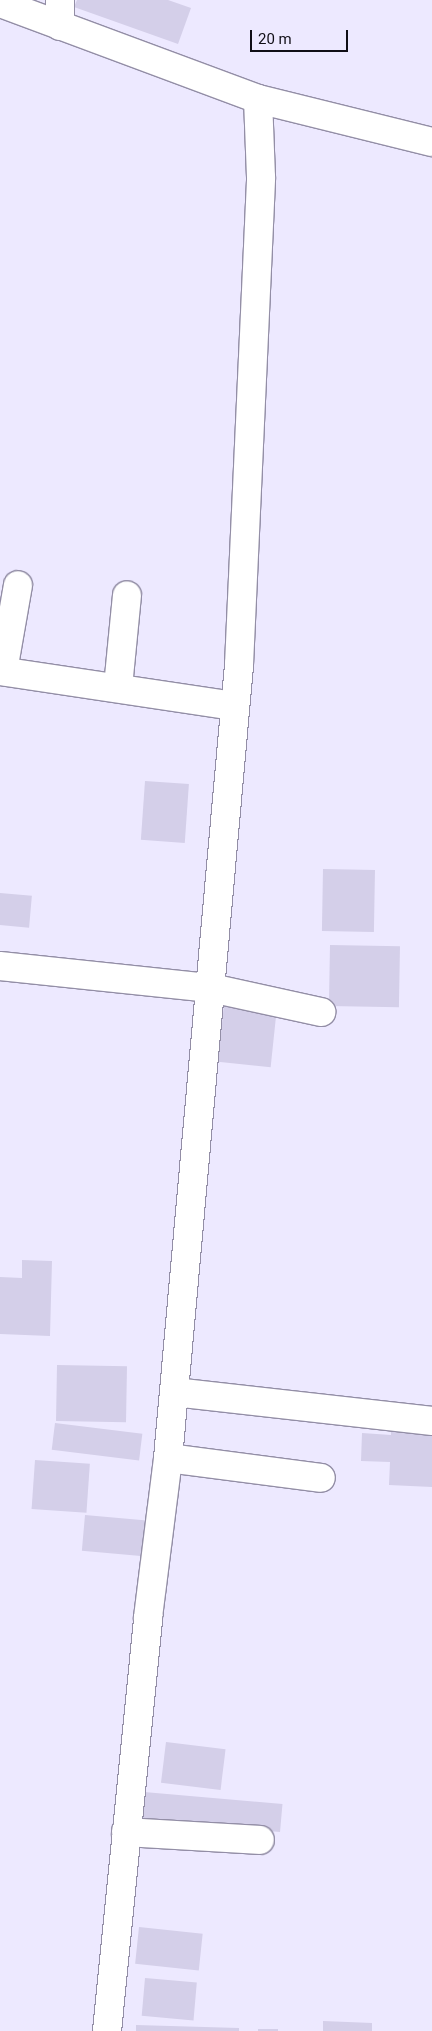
<!DOCTYPE html>
<style>
body{margin:0}
#map{position:relative;width:432px;height:2031px;overflow:hidden;background:#ede9ff;font-family:Roboto,sans-serif}
div>[style]{position:absolute}
.building>*{inset:0;background:#d4cfe9;transform-origin:0 0}
.roads{filter:drop-shadow(1px 0 #938ea6) drop-shadow(-1px 0 #938ea6) drop-shadow(0 1px #938ea6) drop-shadow(0 -1px #938ea6)}
.minor>*{height:28px;margin:-14px;padding:0 14px;transform-origin:14px;border-radius:14px;background:#fff}
span{translate:-50% -50%;white-space:nowrap;text-align:center;line-height:1.15;-webkit-text-stroke:4px #ede9ff;paint-order:stroke}
.scale{position:absolute;left:250px;top:30px;width:98px;height:22px;box-sizing:border-box;border:2px solid #100e16;border-top:0;padding-left:6px;font-size:15px;line-height:18px;white-space:nowrap;color:#100e16;-webkit-text-stroke:4px #ede9ff;paint-order:stroke}
</style>
<div id="map">
<div class="building">
<div style="clip-path:polygon(77px 0,168px 0,191px 8px,178px 44px,74px 7px)"></div>
<div style="left:145px;top:781px;width:44px;height:59px;rotate:4deg"></div>
<div style="left:323px;top:869px;width:52px;height:62px;rotate:1deg"></div>
<div style="left:0;top:893px;width:32px;height:32px;rotate:5deg"></div>
<div style="left:330px;top:945px;width:70px;height:61px;rotate:1deg"></div>
<div style="left:224px;top:1004px;width:53px;height:58px;rotate:6deg"></div>
<div style="clip-path:polygon(22px 1260px,52px 1261px,50px 1336px,0 1334px,0 1277px,22px 1278px)"></div>
<div style="left:57px;top:1365px;width:70px;height:56px;rotate:1deg"></div>
<div style="left:55px;top:1423px;width:88px;height:27px;rotate:7deg"></div>
<div style="clip-path:polygon(391px 1425px,432px 1426px,432px 1487px,389px 1485px,390px 1462px,361px 1461px,362px 1433px,391px 1435px)"></div>
<div style="left:35px;top:1460px;width:55px;height:49px;rotate:4deg"></div>
<div style="left:85px;top:1515px;width:62px;height:36px;rotate:5deg"></div>
<div style="left:166px;top:1742px;width:60px;height:41px;rotate:7deg"></div>
<div style="left:144px;top:1792px;width:139px;height:28px;rotate:5deg"></div>
<div style="left:139px;top:1927px;width:64px;height:37px;rotate:6deg"></div>
<div style="left:145px;top:1978px;width:52px;height:38px;rotate:5deg"></div>
<div style="clip-path:polygon(323px 2021px,372px 2023px,372px 2031px,323px 2031px)"></div>
<div style="clip-path:polygon(136px 2025px,239px 2028px,239px 2031px,136px 2031px)"></div>
<div style="left:258px;top:2029px;width:20px;height:2px"></div>
</div>
<div class="roads">
<div class="minor">
<div style="left:0;top:3px;width:275px;rotate:20.4deg"></div>
<div style="left:258px;top:99px;width:179px;rotate:13.9deg"></div>
<div style="left:60px;top:26px;width:26px;rotate:-90deg"></div>
<div style="left:0;top:671px;width:237px;rotate:8.5deg"></div>
<div style="left:3px;top:671px;width:87px;rotate:-80.1deg"></div>
<div style="left:118px;top:687px;width:92px;rotate:-84.4deg"></div>
<div style="left:0;top:966px;width:212px;rotate:6deg"></div>
<div style="left:211px;top:988px;width:113px;rotate:12.3deg"></div>
<div style="left:174px;top:1392px;width:260px;rotate:6.4deg"></div>
<div style="left:168px;top:1458px;width:154px;rotate:7.4deg"></div>
<div style="left:126px;top:1832px;width:134px;rotate:3.4deg"></div>
<div style="left:107px;top:2031px;width:416px;rotate:-84.3deg"></div>
<div style="left:148px;top:1617px;width:160px;rotate:-82.8deg"></div>
<div style="left:168px;top:1458px;width:796px;rotate:-84.88deg"></div>
<div style="left:239px;top:665px;width:488px;rotate:-87.4deg"></div>
<div style="left:261px;top:177px;width:78px;rotate:-92.2deg"></div>
</div>
</div>
<div class="scale">20 m</div>
</div>
